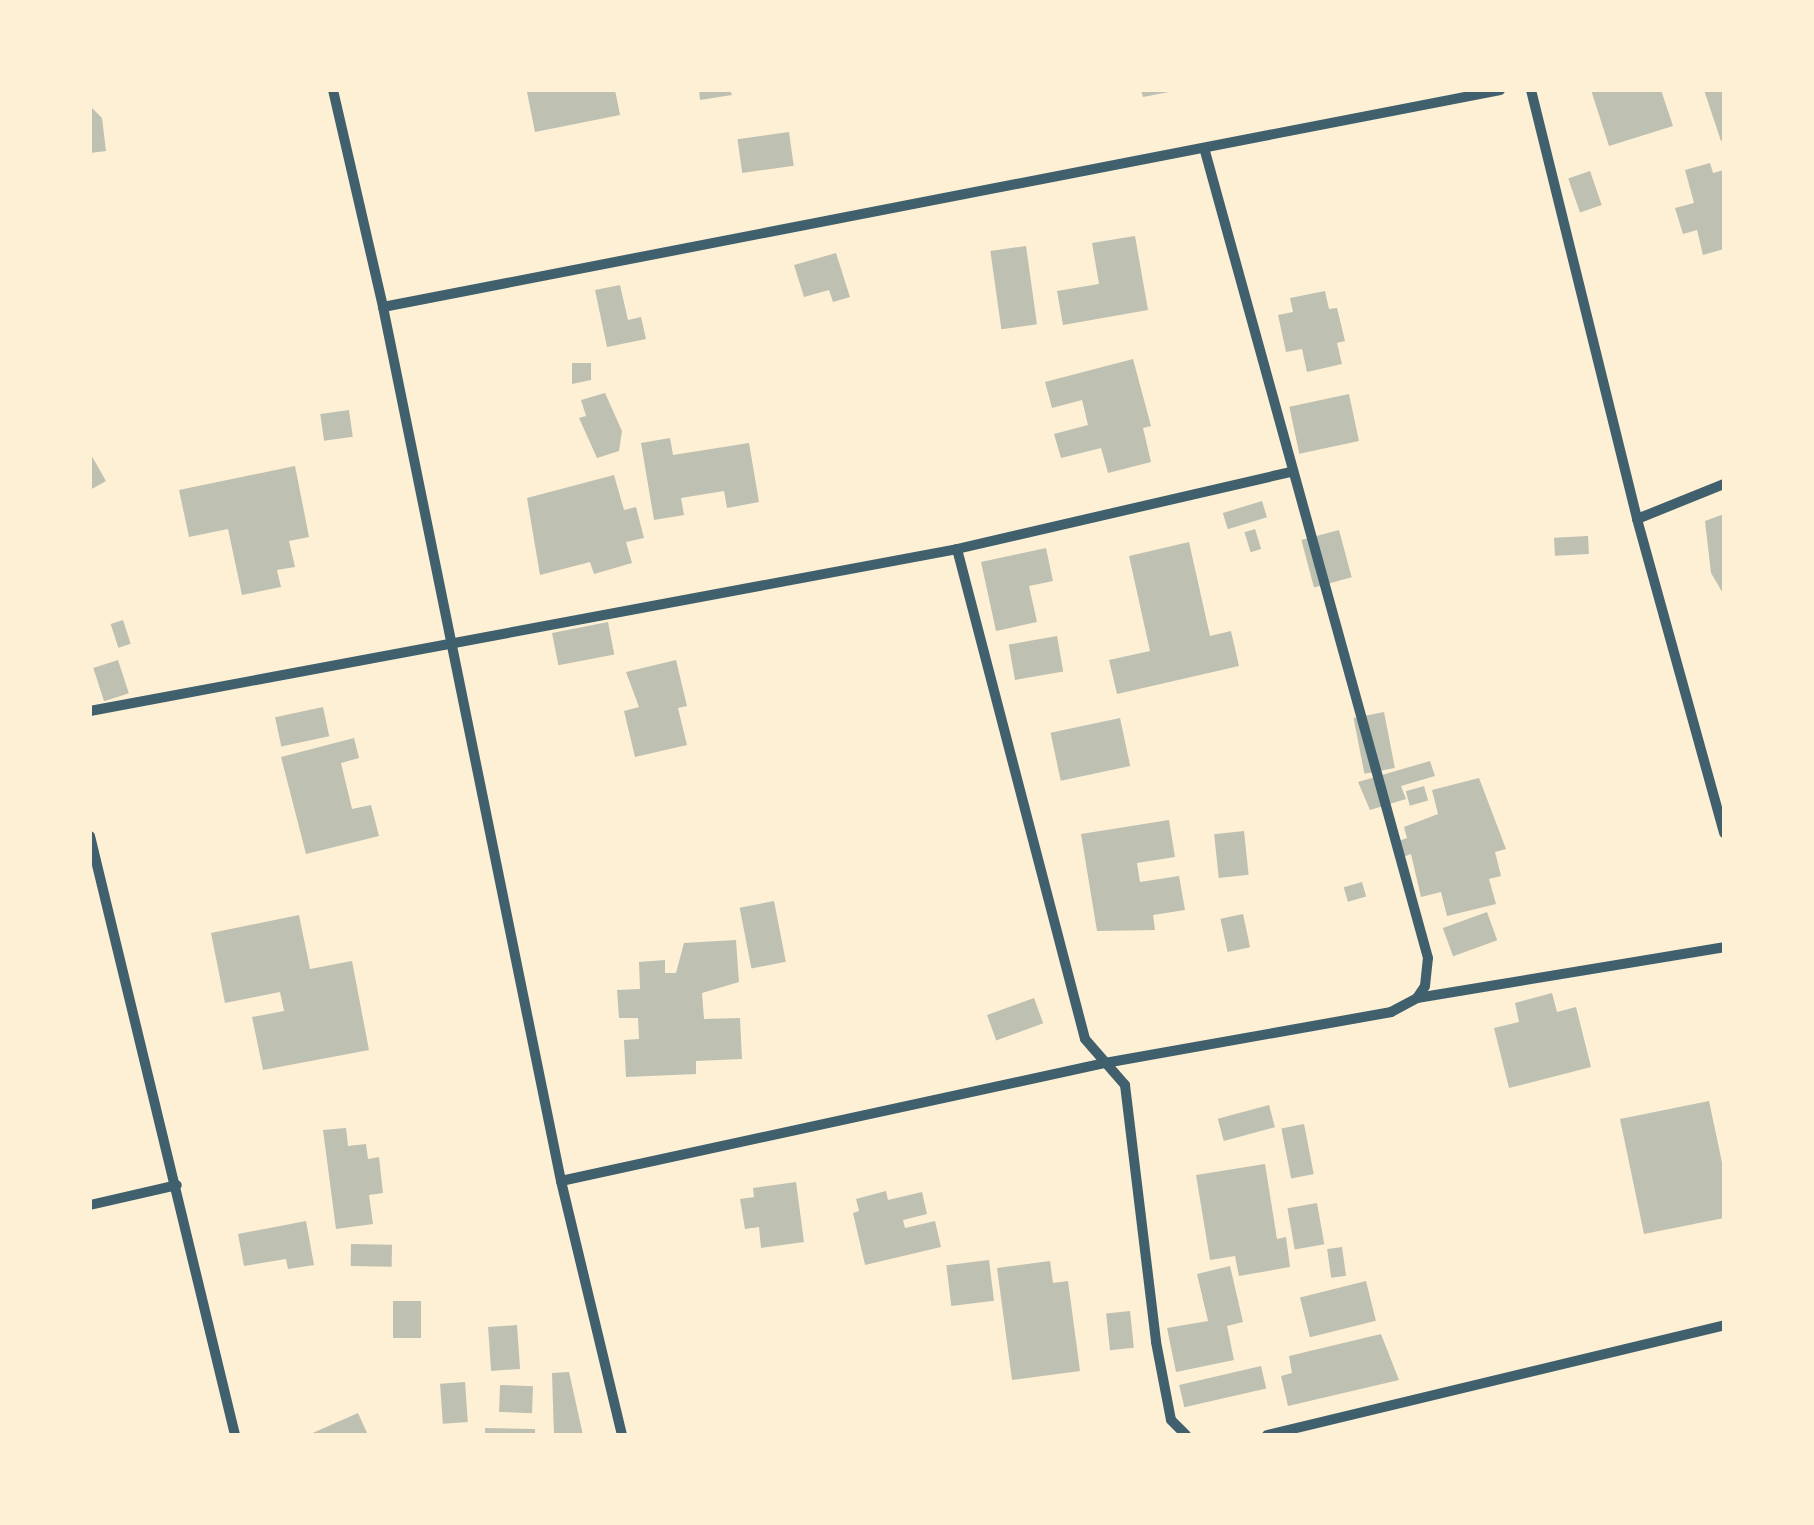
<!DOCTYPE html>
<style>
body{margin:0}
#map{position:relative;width:1814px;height:1525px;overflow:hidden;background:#fdf0d5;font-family:Jost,sans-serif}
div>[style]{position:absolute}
.building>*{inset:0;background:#bec0b2;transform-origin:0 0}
.minor>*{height:10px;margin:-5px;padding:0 5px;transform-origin:5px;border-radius:5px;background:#3f606c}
span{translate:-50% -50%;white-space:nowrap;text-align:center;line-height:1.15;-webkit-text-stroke:10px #fdf0d5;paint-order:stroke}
.frame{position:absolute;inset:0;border:92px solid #fdf0d5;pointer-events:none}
</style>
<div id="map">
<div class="building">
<div style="clip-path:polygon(615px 90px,620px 115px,535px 132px,527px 92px)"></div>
<div style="clip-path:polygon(699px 90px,730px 90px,732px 95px,700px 100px)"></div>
<div style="clip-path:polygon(1141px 90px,1169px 90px,1169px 92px,1143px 97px)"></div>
<div style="clip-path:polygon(1591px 90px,1661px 90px,1673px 126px,1609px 146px)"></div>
<div style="clip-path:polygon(1704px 90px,1724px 90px,1724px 140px,1721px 141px)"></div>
<div style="clip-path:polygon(90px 106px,102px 118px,106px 151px,90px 153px)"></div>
<div style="left:789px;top:132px;width:34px;height:52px;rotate:82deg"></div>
<div style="clip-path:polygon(1710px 163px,1713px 173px,1724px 170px,1724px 249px,1703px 255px,1697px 230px,1683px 234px,1675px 208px,1694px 203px,1685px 170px)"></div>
<div style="left:1590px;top:171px;width:36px;height:23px;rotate:71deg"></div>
<div style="clip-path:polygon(1135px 236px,1148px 310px,1063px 325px,1057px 291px,1099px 284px,1092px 243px)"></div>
<div style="left:1026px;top:246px;width:79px;height:36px;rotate:82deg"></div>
<div style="clip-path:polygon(836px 253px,850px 297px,833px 302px,829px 290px,804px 297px,794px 265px)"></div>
<div style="clip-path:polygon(620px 285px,628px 320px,641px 317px,646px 339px,607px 347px,595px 290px)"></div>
<div style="clip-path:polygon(1325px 291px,1329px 309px,1337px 308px,1345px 341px,1337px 343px,1342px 364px,1307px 372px,1302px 349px,1286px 352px,1278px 315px,1293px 312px,1290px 298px)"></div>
<div style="clip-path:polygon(1133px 359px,1151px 426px,1143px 428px,1151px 462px,1108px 473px,1101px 448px,1061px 458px,1054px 434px,1088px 425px,1082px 400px,1052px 408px,1045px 382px)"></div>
<div style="clip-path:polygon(572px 363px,591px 363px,591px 380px,572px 384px)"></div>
<div style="clip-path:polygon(605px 393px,622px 431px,619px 451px,597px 458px,579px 418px,586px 416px,581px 400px)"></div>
<div style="left:1349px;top:394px;width:48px;height:61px;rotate:78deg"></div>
<div style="left:349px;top:410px;width:27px;height:29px;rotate:82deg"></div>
<div style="clip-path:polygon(670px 438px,673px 455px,749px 443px,759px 502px,727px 508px,724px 491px,681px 498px,684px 515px,654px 520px,641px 443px)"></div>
<div style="clip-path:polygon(90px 453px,106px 481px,90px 490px)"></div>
<div style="clip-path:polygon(295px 466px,309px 537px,289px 541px,295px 567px,277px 570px,281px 587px,242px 595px,228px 529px,189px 537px,179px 490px)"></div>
<div style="clip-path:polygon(614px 475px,624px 510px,636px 507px,644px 538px,626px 542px,632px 563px,594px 574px,590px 562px,540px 575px,527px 498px)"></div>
<div style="left:1262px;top:501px;width:17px;height:41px;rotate:73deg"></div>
<div style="clip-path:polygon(1724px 514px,1724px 595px,1711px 573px,1705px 521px)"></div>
<div style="left:1255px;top:529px;width:21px;height:11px;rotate:73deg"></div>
<div style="left:1339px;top:530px;width:49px;height:39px;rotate:75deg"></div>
<div style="left:1588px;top:536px;width:18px;height:34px;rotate:87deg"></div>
<div style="clip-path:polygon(1189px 542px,1210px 636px,1231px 631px,1239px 666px,1117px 694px,1109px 660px,1150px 651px,1129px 556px)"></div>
<div style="clip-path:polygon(1046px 548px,1053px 581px,1029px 586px,1037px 622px,996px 631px,981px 562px)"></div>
<div style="left:123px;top:620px;width:25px;height:13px;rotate:72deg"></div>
<div style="left:608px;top:622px;width:33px;height:57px;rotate:79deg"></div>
<div style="left:1057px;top:636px;width:36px;height:49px;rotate:80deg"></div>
<div style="left:118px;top:660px;width:35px;height:26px;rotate:72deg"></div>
<div style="clip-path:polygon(676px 660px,687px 706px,678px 708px,687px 745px,635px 757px,624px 711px,639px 707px,626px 672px)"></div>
<div style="left:323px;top:707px;width:30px;height:49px;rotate:78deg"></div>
<div style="left:1384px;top:712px;width:57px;height:31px;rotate:79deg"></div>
<div style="left:1120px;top:718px;width:49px;height:71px;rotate:78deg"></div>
<div style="clip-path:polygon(354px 738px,359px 758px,341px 763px,352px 809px,371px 805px,379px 836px,306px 854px,281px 757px)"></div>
<div style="clip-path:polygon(1430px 761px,1435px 776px,1401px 786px,1406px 799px,1370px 810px,1358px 782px)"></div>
<div style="clip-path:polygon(1479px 778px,1506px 849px,1495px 852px,1501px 876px,1489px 879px,1496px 904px,1447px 916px,1441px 892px,1421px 897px,1411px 854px,1398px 859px,1393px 843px,1407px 838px,1404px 827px,1438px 814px,1432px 790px)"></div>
<div style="left:1424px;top:786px;width:15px;height:19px;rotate:74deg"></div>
<div style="clip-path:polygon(1169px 820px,1175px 857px,1137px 863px,1140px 882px,1179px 876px,1185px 910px,1153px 915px,1155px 930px,1097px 931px,1081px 834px)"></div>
<div style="left:1244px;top:831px;width:44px;height:30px;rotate:84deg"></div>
<div style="left:1362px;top:882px;width:15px;height:19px;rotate:74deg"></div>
<div style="left:774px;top:901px;width:62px;height:35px;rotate:79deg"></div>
<div style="left:1487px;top:912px;width:30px;height:47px;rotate:70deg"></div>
<div style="left:1243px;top:914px;width:34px;height:23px;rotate:78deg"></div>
<div style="clip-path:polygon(299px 915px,310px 969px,352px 961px,369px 1050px,263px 1070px,252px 1017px,284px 1011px,280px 992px,225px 1003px,211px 933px)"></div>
<div style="clip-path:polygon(736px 940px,739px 982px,702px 993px,704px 1019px,740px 1018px,742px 1059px,696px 1061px,696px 1074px,626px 1077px,624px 1040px,639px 1039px,638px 1018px,619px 1018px,617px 990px,640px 989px,639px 962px,665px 960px,665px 973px,676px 973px,684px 943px)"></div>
<div style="clip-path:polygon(1552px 993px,1557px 1012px,1576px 1007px,1591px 1067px,1509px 1088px,1494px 1028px,1519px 1022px,1515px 1003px)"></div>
<div style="left:1034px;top:998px;width:27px;height:50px;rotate:70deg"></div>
<div style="clip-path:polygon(1709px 1101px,1724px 1172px,1724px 1218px,1644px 1234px,1620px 1119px)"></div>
<div style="left:1269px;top:1105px;width:23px;height:53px;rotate:75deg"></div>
<div style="left:1304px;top:1124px;width:51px;height:23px;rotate:79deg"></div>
<div style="clip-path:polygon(346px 1128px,348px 1146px,366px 1144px,368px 1159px,379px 1157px,383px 1193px,369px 1195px,373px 1224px,336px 1229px,323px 1130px)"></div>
<div style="clip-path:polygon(1265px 1164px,1277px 1239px,1286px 1237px,1290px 1267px,1239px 1276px,1235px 1256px,1210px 1260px,1196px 1175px)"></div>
<div style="clip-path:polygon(796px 1182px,804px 1242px,761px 1248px,759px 1227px,745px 1229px,740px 1199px,754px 1197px,753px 1188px)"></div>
<div style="clip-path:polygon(886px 1191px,888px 1200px,922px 1192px,927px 1214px,903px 1220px,905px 1228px,935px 1221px,941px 1247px,865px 1265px,853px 1213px,859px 1211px,856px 1199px)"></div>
<div style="left:1317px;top:1203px;width:42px;height:30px;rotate:80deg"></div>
<div style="clip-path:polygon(306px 1221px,314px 1265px,288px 1269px,286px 1259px,244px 1266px,238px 1234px)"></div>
<div style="left:351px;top:1244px;width:41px;height:22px;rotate:1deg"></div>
<div style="left:1342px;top:1247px;width:29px;height:15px;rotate:82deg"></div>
<div style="left:989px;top:1260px;width:41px;height:43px;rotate:83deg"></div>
<div style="clip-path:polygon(1050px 1261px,1053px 1283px,1068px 1281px,1080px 1371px,1012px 1380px,997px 1268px)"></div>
<div style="clip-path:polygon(1230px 1266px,1243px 1322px,1227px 1326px,1234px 1360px,1176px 1372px,1167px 1328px,1208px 1321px,1197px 1274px)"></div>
<div style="left:1366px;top:1281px;width:41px;height:68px;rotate:76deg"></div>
<div style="left:393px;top:1301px;width:28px;height:37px"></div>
<div style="left:1130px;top:1311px;width:37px;height:24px;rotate:84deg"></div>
<div style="left:517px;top:1325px;width:44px;height:29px;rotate:86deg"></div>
<div style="clip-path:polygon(1381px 1334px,1399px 1380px,1288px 1406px,1281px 1376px,1292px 1373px,1289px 1356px)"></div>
<div style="left:1261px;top:1366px;width:23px;height:84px;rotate:77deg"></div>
<div style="clip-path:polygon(569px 1372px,583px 1435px,554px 1435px,552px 1373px)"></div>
<div style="left:465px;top:1382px;width:40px;height:25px;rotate:86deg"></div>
<div style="left:500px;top:1385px;width:33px;height:27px;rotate:2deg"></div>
<div style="clip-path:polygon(358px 1413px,368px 1435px,308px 1435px)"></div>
<div style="clip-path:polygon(485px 1428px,535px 1429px,535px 1435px,485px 1435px)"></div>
</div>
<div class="minor">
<div style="left:333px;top:90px;width:223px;rotate:77deg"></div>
<div style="left:383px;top:307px;width:892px;rotate:78.49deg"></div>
<div style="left:561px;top:1181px;width:261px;rotate:76.5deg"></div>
<div style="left:1531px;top:90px;width:442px;rotate:76.1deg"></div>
<div style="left:1637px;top:519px;width:326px;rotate:74.5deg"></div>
<div style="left:383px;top:307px;width:1138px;rotate:-10.99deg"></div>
<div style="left:1637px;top:519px;width:94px;rotate:-21.9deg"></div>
<div style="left:957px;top:549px;width:506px;rotate:75.36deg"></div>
<div style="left:1085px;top:1039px;width:61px;rotate:49deg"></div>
<div style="left:1125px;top:1085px;width:259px;rotate:83.1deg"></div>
<div style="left:1156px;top:1342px;width:79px;rotate:79.1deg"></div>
<div style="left:1171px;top:1420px;width:21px;rotate:45deg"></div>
<div style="left:90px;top:711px;width:882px;rotate:-10.58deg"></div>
<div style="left:957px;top:549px;width:343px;rotate:-13deg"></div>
<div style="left:90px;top:836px;width:616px;rotate:76.39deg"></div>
<div style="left:1417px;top:998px;width:311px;rotate:-9.4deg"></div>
<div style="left:561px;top:1181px;width:557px;rotate:-12.24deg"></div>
<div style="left:1105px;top:1063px;width:291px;rotate:-10.1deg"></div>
<div style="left:1391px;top:1012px;width:30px;rotate:-28deg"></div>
<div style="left:1417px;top:998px;width:14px;rotate:-56deg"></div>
<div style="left:1425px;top:986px;width:28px;rotate:-84deg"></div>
<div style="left:1428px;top:958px;width:837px;rotate:-105.45deg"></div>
<div style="left:90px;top:1205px;width:89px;rotate:-12.9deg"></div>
<div style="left:1267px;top:1435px;width:470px;rotate:-13.5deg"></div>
</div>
<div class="frame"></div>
</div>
